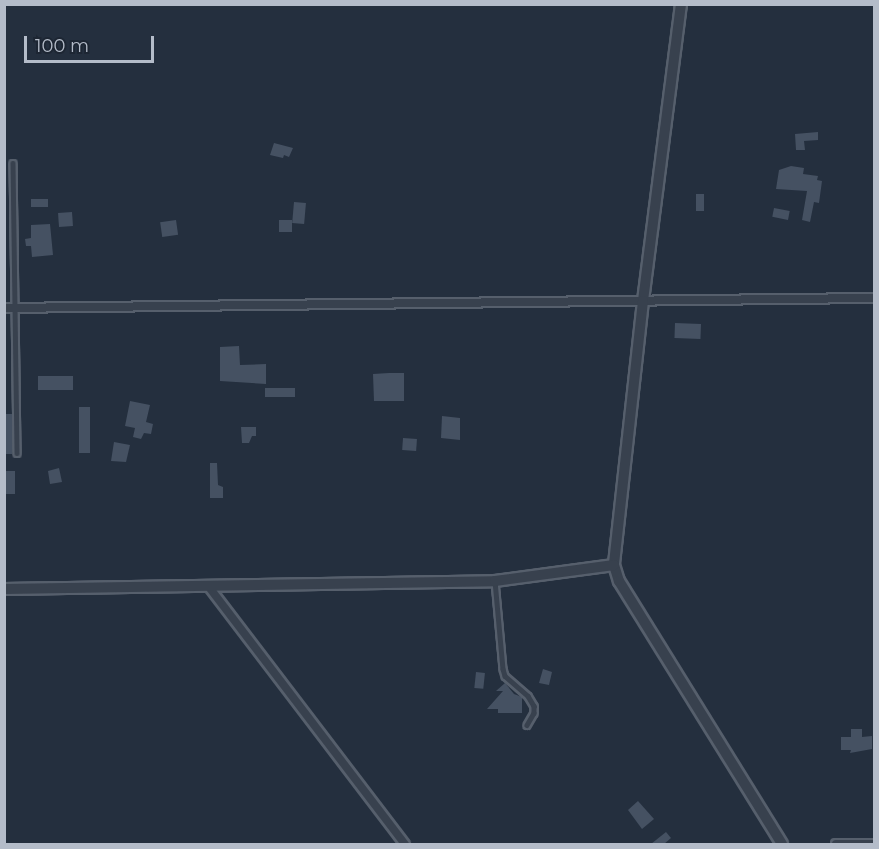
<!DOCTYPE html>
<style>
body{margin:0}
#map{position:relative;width:879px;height:849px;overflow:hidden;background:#242f3e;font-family:Montserrat,sans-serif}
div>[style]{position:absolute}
.building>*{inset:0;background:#455162;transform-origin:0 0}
.roads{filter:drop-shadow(2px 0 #565f6c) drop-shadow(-2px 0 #565f6c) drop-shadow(0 2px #565f6c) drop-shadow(0 -2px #565f6c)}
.service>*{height:4.5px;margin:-2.25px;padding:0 2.25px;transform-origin:2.25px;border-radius:2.25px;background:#38414e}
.minor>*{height:8px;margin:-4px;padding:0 4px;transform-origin:4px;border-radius:4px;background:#38414e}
.tertiary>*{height:10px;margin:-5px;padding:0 5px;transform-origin:5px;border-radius:5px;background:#38414e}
span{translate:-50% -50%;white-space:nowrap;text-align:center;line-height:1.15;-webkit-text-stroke:4.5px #1d2633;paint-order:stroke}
.frame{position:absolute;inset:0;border:6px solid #b4bcc9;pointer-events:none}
.scale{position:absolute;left:24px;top:36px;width:130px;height:27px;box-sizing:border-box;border:3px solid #b4bcc9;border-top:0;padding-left:8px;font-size:18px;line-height:21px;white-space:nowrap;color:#b4bcc9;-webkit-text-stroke:4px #1d2633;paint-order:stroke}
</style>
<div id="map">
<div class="building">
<div style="clip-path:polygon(818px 132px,818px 140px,804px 141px,805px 150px,796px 150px,795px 134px)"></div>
<div style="clip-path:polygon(274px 143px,293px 148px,289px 157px,284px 155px,283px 158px,270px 155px)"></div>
<div style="clip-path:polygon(791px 166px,804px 168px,803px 174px,818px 176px,817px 180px,822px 181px,819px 203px,814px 202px,810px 222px,802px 220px,807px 191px,776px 189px,779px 170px)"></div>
<div style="left:696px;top:194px;width:8px;height:17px"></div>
<div style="left:31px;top:199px;width:17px;height:8px"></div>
<div style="left:294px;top:202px;width:12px;height:21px;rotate:5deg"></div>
<div style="left:774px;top:208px;width:16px;height:9px;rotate:11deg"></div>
<div style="left:72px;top:212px;width:14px;height:14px;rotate:86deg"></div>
<div style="left:176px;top:220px;width:15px;height:16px;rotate:82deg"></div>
<div style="left:279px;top:220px;width:13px;height:12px"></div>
<div style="clip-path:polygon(50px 224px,53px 255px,32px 257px,31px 246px,26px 246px,25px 239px,31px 238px,31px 225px)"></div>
<div style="left:675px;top:323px;width:26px;height:15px;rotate:2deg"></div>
<div style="clip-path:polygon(239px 346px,240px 365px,266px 364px,266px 384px,220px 381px,220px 347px)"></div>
<div style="clip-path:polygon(389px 373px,404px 373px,404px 401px,374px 401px,373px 374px)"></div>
<div style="left:38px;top:376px;width:35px;height:14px"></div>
<div style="left:265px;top:388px;width:30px;height:9px"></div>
<div style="clip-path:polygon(130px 401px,150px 405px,146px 422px,153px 424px,151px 434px,144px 433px,141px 439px,133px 437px,135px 428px,125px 426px)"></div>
<div style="left:90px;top:407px;width:46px;height:11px;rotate:90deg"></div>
<div style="left:4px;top:414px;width:8px;height:40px"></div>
<div style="clip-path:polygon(442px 416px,460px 418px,460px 440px,441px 438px)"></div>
<div style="clip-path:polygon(241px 427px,256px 427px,256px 436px,252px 436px,249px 443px,242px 443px)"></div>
<div style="left:403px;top:438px;width:14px;height:12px;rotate:4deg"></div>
<div style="clip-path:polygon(114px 442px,130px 445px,126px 462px,111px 461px)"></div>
<div style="clip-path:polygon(210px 463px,217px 463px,218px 485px,223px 487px,223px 498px,210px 498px)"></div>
<div style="clip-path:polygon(59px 468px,62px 482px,50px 484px,48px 471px)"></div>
<div style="left:4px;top:471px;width:11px;height:23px"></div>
<div style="clip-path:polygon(543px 669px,552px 672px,549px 685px,539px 683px)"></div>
<div style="left:476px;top:672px;width:9px;height:16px;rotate:6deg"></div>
<div style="clip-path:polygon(505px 683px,514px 694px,522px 697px,522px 713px,498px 713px,498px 709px,487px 709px,503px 691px,496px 691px)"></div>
<div style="clip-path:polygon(851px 729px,862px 729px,862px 737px,872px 736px,872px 749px,850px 753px,851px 750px,841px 750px,841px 737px,851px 737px)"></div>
<div style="clip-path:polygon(638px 801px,654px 819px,642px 829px,628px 810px)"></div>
<div style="clip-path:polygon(666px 832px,671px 838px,664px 844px,651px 844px)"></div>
</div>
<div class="roads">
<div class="service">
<div style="left:13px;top:163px;width:290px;rotate:89.2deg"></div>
<div style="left:495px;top:581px;width:88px;rotate:84.8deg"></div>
<div style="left:503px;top:669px;width:7px;rotate:74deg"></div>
<div style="left:505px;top:676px;width:30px;rotate:41deg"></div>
<div style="left:528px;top:696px;width:12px;rotate:59deg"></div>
<div style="left:534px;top:706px;width:7px;rotate:90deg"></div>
<div style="left:534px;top:713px;width:14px;rotate:120deg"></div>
</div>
<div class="minor">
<div style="left:4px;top:308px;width:870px;rotate:-0.66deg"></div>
<div style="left:209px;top:587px;width:323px;rotate:52.7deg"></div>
<div style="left:836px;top:844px;width:38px"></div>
</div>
<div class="tertiary">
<div style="left:681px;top:4px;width:299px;rotate:97.3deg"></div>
<div style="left:643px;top:301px;width:266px;rotate:96.3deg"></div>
<div style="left:614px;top:565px;width:17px;rotate:73deg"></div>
<div style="left:619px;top:581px;width:309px;rotate:58.2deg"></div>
<div style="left:4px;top:589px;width:491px;rotate:-0.9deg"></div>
<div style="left:495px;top:581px;width:120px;rotate:-7.7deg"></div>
</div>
</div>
<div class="frame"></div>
<div class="scale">100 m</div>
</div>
